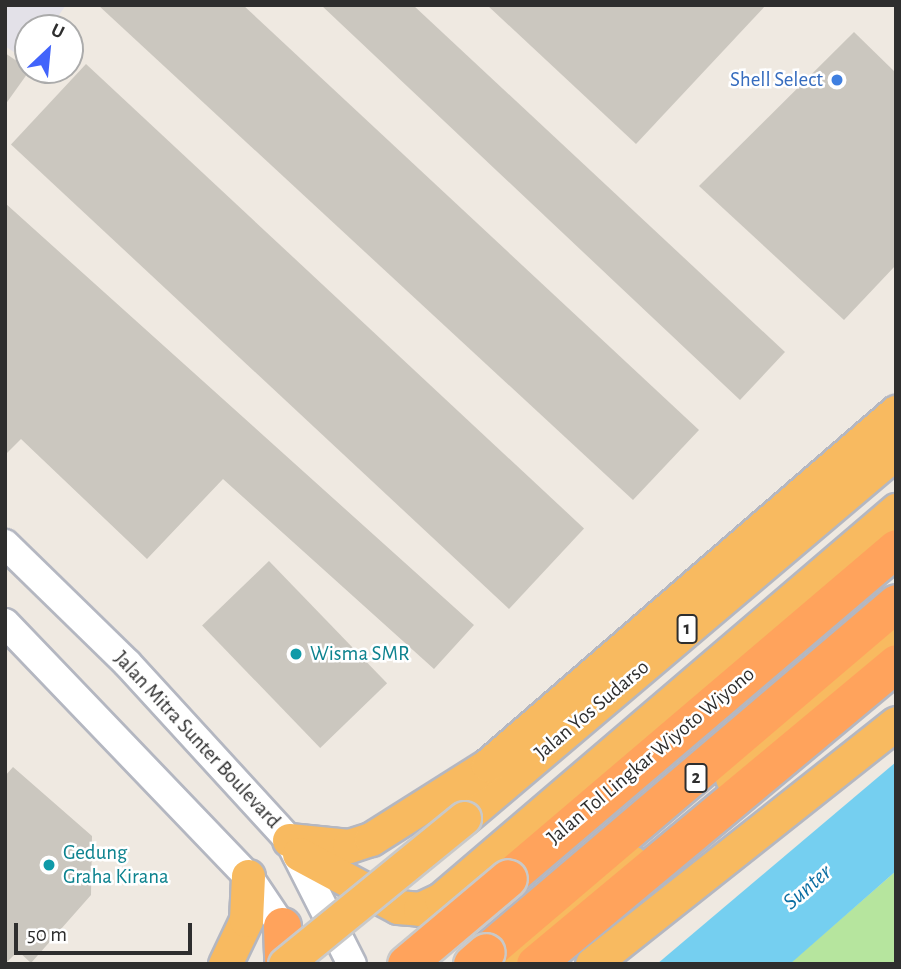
<!DOCTYPE html>
<style>
body{margin:0}
#map{position:relative;width:901px;height:969px;overflow:hidden;background:#efe9e1;font-family:"Alegreya Sans",sans-serif}
div>[style]{position:absolute}
.industrial>*{inset:0;background:#e3e1e8}
.green>*{inset:0;background:#b6e59e}
.water>*{inset:0;background:#75cff0}
.building>*{inset:0;background:#cbc7bf;transform-origin:0 0}
.roads{filter:drop-shadow(2px 0 #b4b7c1) drop-shadow(-2px 0 #b4b7c1) drop-shadow(0 2px #b4b7c1) drop-shadow(0 -2px #b4b7c1)}
.secondary>*{height:28px;margin:-14px;padding:0 14px;transform-origin:14px;border-radius:14px;background:#fff}
.trunk>*{height:33px;margin:-16.5px;padding:0 16.5px;transform-origin:16.5px;border-radius:16.5px;background:#f8ba60}
.motorway>*{height:37px;margin:-18.5px;padding:0 18.5px;transform-origin:18.5px;border-radius:18.5px;background:#ffa35c}
.bridges{filter:drop-shadow(2px 0 #c9c9c9) drop-shadow(-2px 0 #c9c9c9) drop-shadow(0 2px #c9c9c9) drop-shadow(0 -2px #c9c9c9)}
.trunk-bridge>*{height:33px;margin:-16.5px;padding:0 16.5px;transform-origin:16.5px;border-radius:16.5px;background:#f8ba60}
.motorway-bridge>*{height:37px;margin:-18.5px;padding:0 18.5px;transform-origin:18.5px;border-radius:18.5px;background:#ffa35c}
.dots>*{width:19px;height:19px;translate:-50% -50%;box-sizing:border-box;border:4px solid #fff;border-radius:50%}
span{translate:-50% -50%;white-space:nowrap;text-align:center;line-height:1.15;-webkit-text-stroke:5px #fff;paint-order:stroke}
.shield-label span{padding:2px 5px;background:#fff;border:2px solid;border-radius:5px;-webkit-text-stroke-width:0}
.shield-label{font-size:19px;color:#2e2e2e;font-weight:700}
.shop-label{font-size:21px;color:#366cbe}
.right{translate:-100% -50%;text-align:right}
.culture-label{font-size:21px;color:#0d838f}
.left{translate:0 -50%;text-align:left}
.street-label{font-size:21px;color:#2e2e2e}
.water-label{font-size:23px;color:#0d6fa3;font-style:italic}
.frame{position:absolute;inset:0;border:7px solid #2e2e2e;pointer-events:none}
.north{position:absolute;left:14px;top:14px;width:70px;height:70px;box-sizing:border-box;background:#fff;border:2px solid #ababab;border-radius:50%;rotate:26deg;font-size:19px;font-weight:700;line-height:28px;text-align:center;color:#2e2e2e}
.north::after{content:'';display:block;margin:auto;width:24px;height:32px;background:#4264fb;clip-path:polygon(50% 0,100% 100%,50% 72%,0 100%)}
.scale{position:absolute;left:14px;top:923px;width:178px;height:32px;box-sizing:border-box;border:4px solid #2e2e2e;border-top:0;padding-left:9px;font-size:21px;line-height:24px;white-space:nowrap;color:#2e2e2e;-webkit-text-stroke:5px #fff;paint-order:stroke}
</style>
<div id="map">
<div class="industrial">
<div style="clip-path:polygon(5px 5px,66px 5px,50px 28px,28px 28px,27px 61px,5px 46px)"></div>
</div>
<div class="green">
<div style="clip-path:polygon(896px 871px,896px 964px,789px 964px)"></div>
</div>
<div class="water">
<div style="clip-path:polygon(896px 762px,896px 871px,790px 964px,657px 964px)"></div>
</div>
<div class="building">
<div style="clip-path:polygon(98px 5px,243px 5px,699px 430px,633px 500px)"></div>
<div style="clip-path:polygon(321px 5px,413px 5px,785px 352px,740px 400px)"></div>
<div style="clip-path:polygon(487px 5px,766px 5px,636px 144px)"></div>
<div style="clip-path:polygon(854px 32px,896px 73px,896px 265px,844px 320px,699px 186px)"></div>
<div style="clip-path:polygon(5px 53px,30px 70px,5px 105px)"></div>
<div style="left:86px;top:64px;width:681px;height:110px;rotate:43deg"></div>
<div style="clip-path:polygon(5px 203px,474px 625px,434px 669px,223px 479px,147px 559px,21px 439px,5px 455px)"></div>
<div style="left:269px;top:561px;width:170px;height:93px;rotate:46deg"></div>
<div style="clip-path:polygon(13px 767px,92px 836px,91px 895px,31px 963px,18px 951px,5px 964px,5px 776px)"></div>
</div>
<div class="roads">
<div class="secondary">
<div style="left:5px;top:544px;width:170px;rotate:44.3deg"></div>
<div style="left:127px;top:663px;width:240px;rotate:47.5deg"></div>
<div style="left:289px;top:840px;width:139px;rotate:63.1deg"></div>
<div style="left:5px;top:623px;width:351px;rotate:46.2deg"></div>
<div style="left:248px;top:876px;width:81px;rotate:56.1deg"></div>
</div>
<div class="trunk">
<div style="left:732px;top:778px;width:218px;rotate:-41.3deg"></div>
<div style="left:464px;top:818px;width:566px;rotate:-40.27deg"></div>
<div style="left:289px;top:840px;width:60px;rotate:5.7deg"></div>
<div style="left:349px;top:846px;width:23px;rotate:-18deg"></div>
<div style="left:371px;top:839px;width:138px;rotate:-32.3deg"></div>
<div style="left:488px;top:765px;width:540px;rotate:-40.87deg"></div>
<div style="left:299px;top:854px;width:112px;rotate:28.2deg"></div>
<div style="left:398px;top:907px;width:22px;rotate:5deg"></div>
<div style="left:420px;top:909px;width:23px;rotate:-25deg"></div>
<div style="left:441px;top:899px;width:599px;rotate:-40.53deg"></div>
<div style="left:225px;top:964px;width:49px;rotate:-64.5deg"></div>
<div style="left:246px;top:920px;width:44px;rotate:-87.4deg"></div>
<div style="left:498px;top:964px;width:168px;rotate:-37.3deg"></div>
<div style="left:592px;top:964px;width:388px;rotate:-38.4deg"></div>
</div>
<div class="motorway">
<div style="left:508px;top:878px;width:509px;rotate:-40.38deg"></div>
<div style="left:282px;top:926px;width:38px;rotate:88deg"></div>
<div style="left:486px;top:952px;width:538px;rotate:-40.41deg"></div>
<div style="left:535px;top:964px;width:470px;rotate:-39.8deg"></div>
</div>
</div>
<div class="bridges">
<div class="trunk-bridge">
<div style="left:285px;top:964px;width:231px;rotate:-39.2deg"></div>
</div>
<div class="motorway-bridge">
<div style="left:406px;top:964px;width:133px;rotate:-40.1deg"></div>
<div style="left:472px;top:964px;width:18px;rotate:-41deg"></div>
</div>
</div>
<div class="dots">
<div style="left:837px;top:80px;background:#3f7fe0"></div>
<div style="left:296px;top:654px;background:#0f9aa8"></div>
<div style="left:49px;top:865px;background:#0f9aa8"></div>
</div>
<div class="shield-label">
<span style="left:687px;top:629px">1</span>
<span style="left:696px;top:778px">2</span>
</div>
<div class="shop-label">
<span class="right" style="left:823px;top:80px">Shell Select</span>
</div>
<div class="culture-label">
<span class="left" style="left:310px;top:654px">Wisma SMR</span>
<span class="left" style="left:63px;top:865px">Gedung<br>Graha Kirana</span>
</div>
<div class="street-label">
<span style="left:592px;top:710px;rotate:-40deg">Jalan Yos Sudarso</span>
<span style="left:197px;top:740px;rotate:47deg">Jalan Mitra Sunter Boulevard</span>
<span style="left:651px;top:756px;rotate:-40deg">Jalan Tol Lingkar Wiyoto Wiyono</span>
</div>
<div class="water-label">
<span style="left:808px;top:888px;rotate:-41deg">Sunter</span>
</div>
<div class="frame"></div>
<div class="north">U</div>
<div class="scale">50 m</div>
</div>
